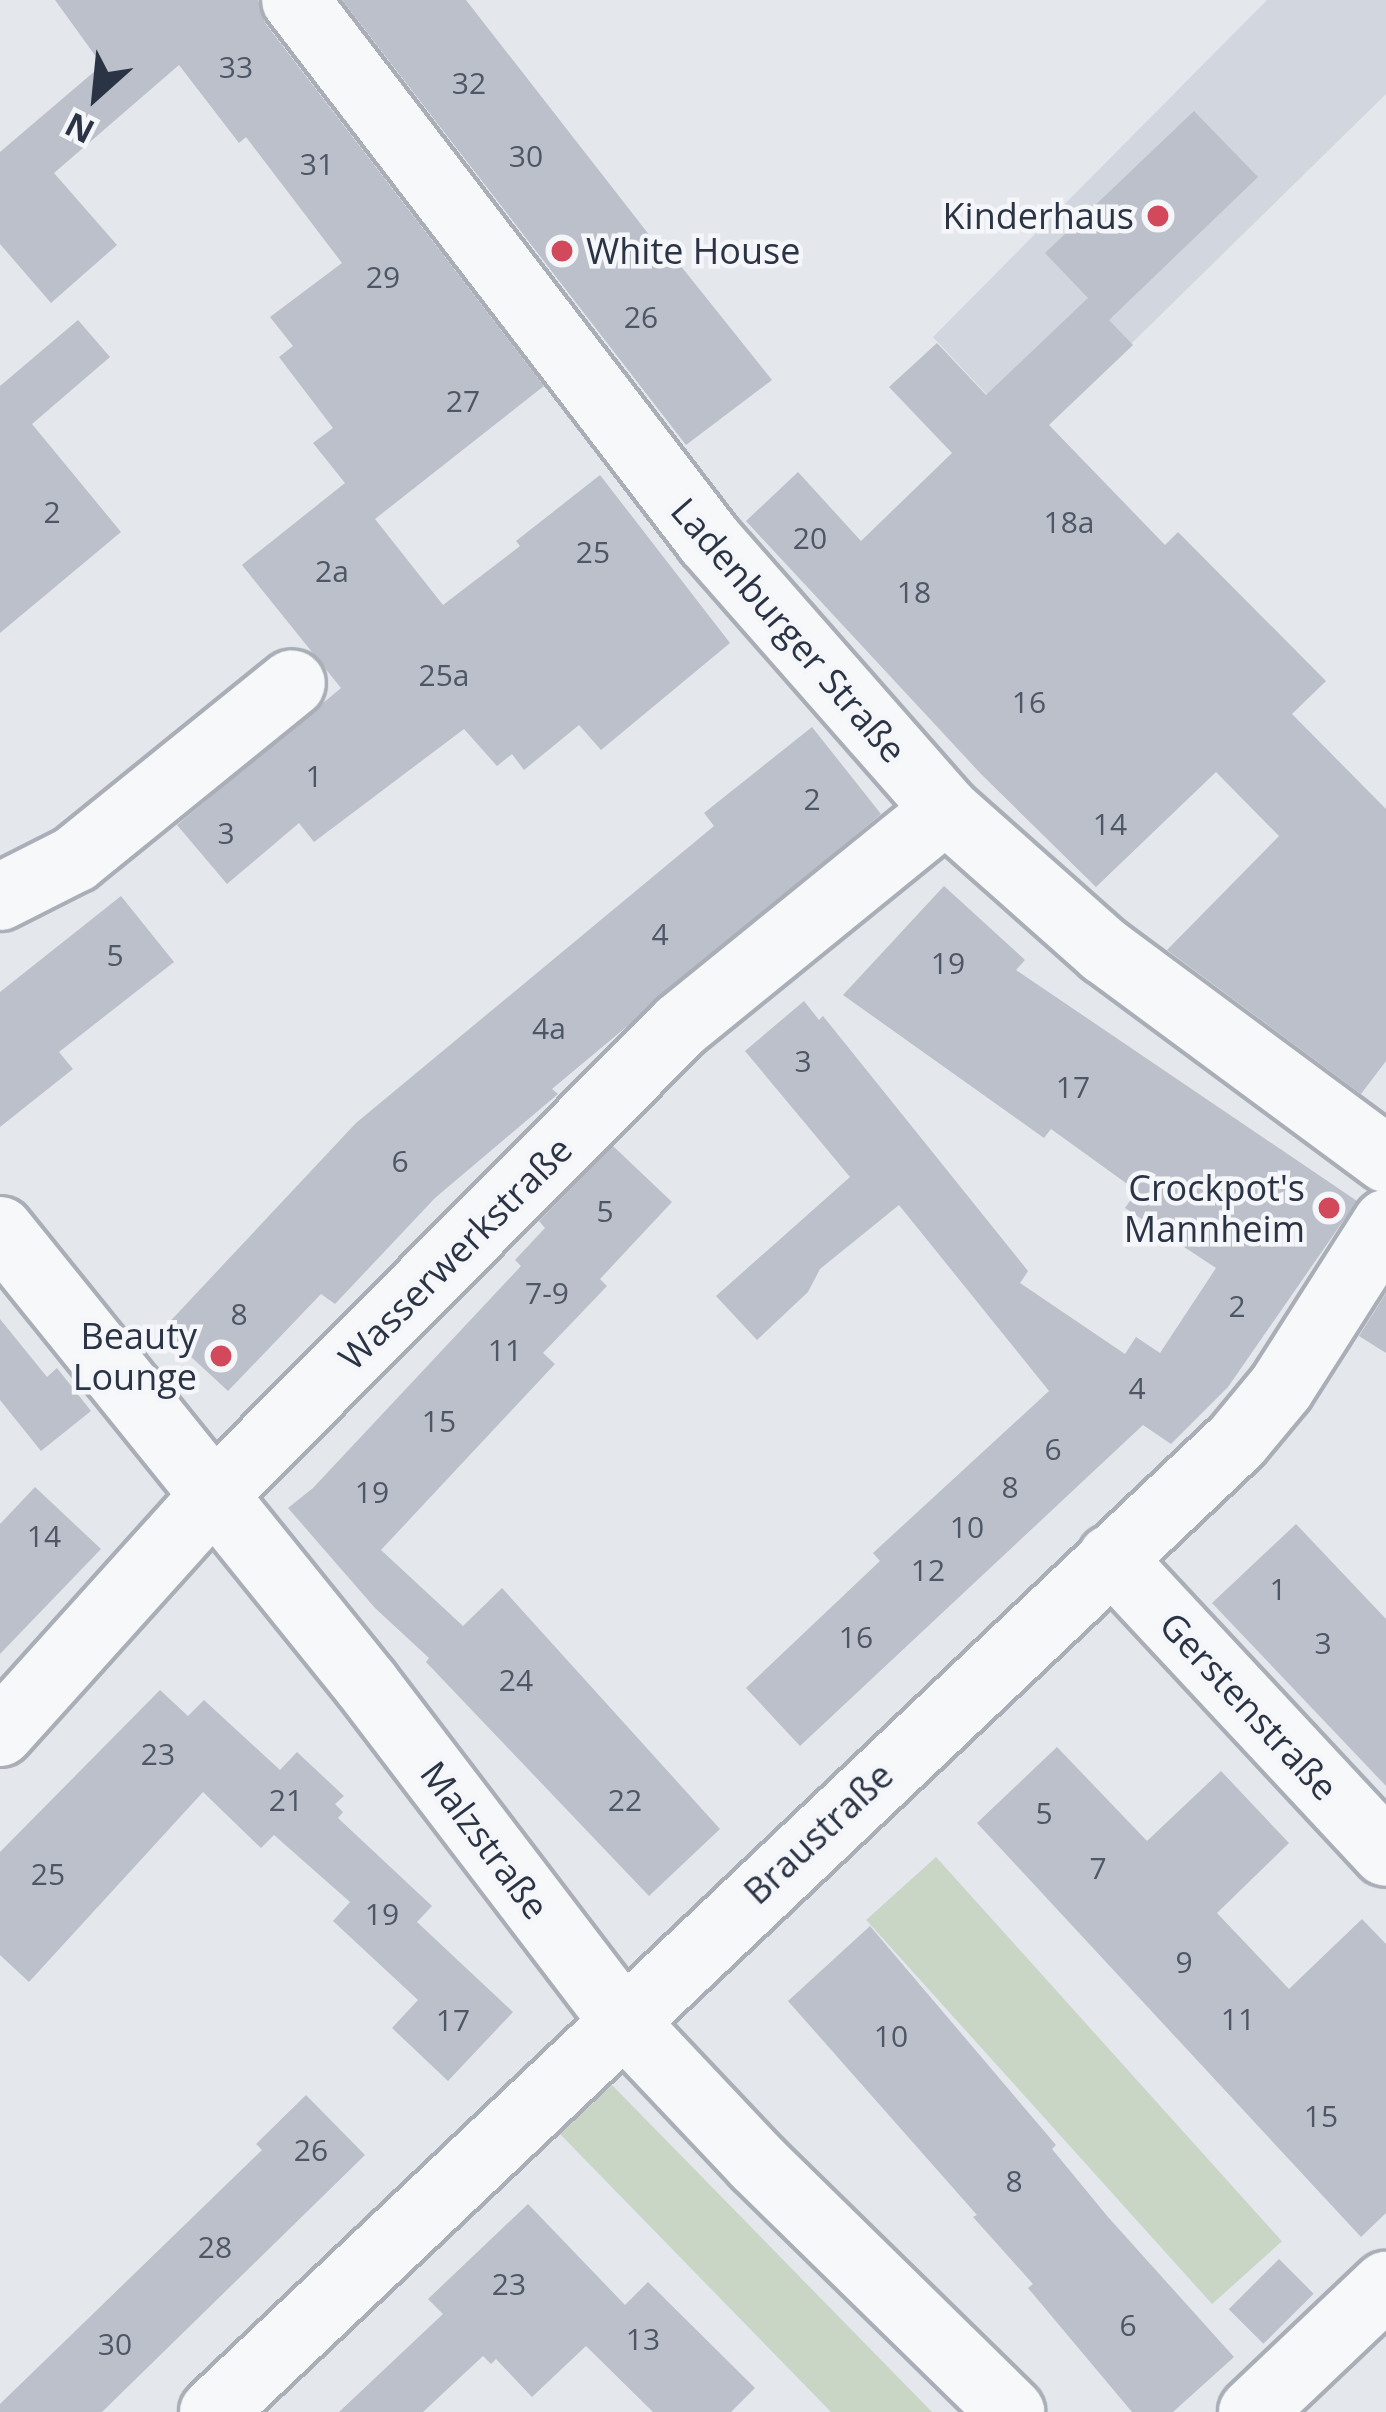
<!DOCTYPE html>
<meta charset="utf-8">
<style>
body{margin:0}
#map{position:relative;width:1386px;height:2412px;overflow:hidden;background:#e4e7ec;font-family:"Open Sans",sans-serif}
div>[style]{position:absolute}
.built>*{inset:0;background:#d2d6de}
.green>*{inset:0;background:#c9d6c5;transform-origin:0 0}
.building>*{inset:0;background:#bbc0ca;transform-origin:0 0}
.roads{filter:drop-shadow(3px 0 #a9aeb7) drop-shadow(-3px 0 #a9aeb7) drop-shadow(0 3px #a9aeb7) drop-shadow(0 -3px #a9aeb7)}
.minor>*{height:66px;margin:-33px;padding:0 33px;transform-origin:33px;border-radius:33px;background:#f7f8fa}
.dots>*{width:33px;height:33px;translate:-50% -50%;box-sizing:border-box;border:6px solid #f4f6f9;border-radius:50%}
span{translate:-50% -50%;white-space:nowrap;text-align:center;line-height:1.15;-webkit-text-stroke:9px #f4f6f9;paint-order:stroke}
.number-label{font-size:30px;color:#4f5766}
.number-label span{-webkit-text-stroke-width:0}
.poi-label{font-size:36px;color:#2b3445}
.right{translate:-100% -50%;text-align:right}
.left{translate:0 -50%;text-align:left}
.street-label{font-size:36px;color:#2b3445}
.north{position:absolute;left:36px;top:36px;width:120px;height:120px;-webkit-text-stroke:9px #f4f6f9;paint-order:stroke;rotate:207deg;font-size:33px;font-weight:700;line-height:48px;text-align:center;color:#2b3445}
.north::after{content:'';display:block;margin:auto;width:42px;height:54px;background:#2b3445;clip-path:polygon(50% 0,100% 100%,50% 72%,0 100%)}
</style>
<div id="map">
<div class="built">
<div style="clip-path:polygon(1267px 0,1386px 0,1386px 94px,1031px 442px,933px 337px)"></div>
</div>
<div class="green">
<div style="left:936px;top:1857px;width:517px;height:94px;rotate:48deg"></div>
<div style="clip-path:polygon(612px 2085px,932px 2412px,831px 2412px,560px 2134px)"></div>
</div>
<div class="building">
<div style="clip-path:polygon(55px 0,258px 0,265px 23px,544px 386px,375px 519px,443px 605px,520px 546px,516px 541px,600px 475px,730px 643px,601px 750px,579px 725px,524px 770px,512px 754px,497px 766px,464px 729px,314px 842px,299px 823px,227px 884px,177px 825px,341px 688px,242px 565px,345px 483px,313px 443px,333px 428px,279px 357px,293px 346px,270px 317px,342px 263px,246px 137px,239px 143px,179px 65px,54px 173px,117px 245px,51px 303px,0 244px,0 152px,102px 65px)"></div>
<div style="clip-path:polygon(342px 0,466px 0,675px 268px,680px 265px,772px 380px,686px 445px)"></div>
<div style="clip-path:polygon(1194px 111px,1258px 177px,1109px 320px,1133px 345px,1049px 425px,1165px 545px,1178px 532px,1326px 681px,1292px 714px,1386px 809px,1386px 1061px,1361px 1094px,1167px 950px,1279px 836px,1216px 772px,1096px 887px,981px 774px,746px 521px,798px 472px,861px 541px,952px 453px,889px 387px,937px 343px,986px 395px,1088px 298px,1045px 253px)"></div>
<div style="clip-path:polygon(78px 320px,110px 357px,32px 424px,121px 532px,0 633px,0 386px)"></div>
<div style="clip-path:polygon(812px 727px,881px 814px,552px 1089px,558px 1094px,435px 1198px,335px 1304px,321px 1294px,228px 1391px,162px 1330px,356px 1123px,714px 826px,704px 813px)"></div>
<div style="clip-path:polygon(944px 886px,1025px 960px,1016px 970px,1357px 1201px,1228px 1387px,1171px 1444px,1143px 1425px,800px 1746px,746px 1688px,880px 1561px,873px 1553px,1049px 1391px,899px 1205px,820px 1269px,808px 1292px,757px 1340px,716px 1296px,850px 1177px,745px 1051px,804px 1001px,819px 1020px,823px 1016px,1028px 1271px,1020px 1283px,1125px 1354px,1136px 1337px,1160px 1353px,1216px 1268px,1125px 1208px,1137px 1191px,1051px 1129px,1044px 1138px,843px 995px)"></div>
<div style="clip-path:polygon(121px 896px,174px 962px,59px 1052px,73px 1069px,0 1127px,0 992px)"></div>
<div style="clip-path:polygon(613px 1146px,672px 1202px,600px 1279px,607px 1286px,543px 1353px,555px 1364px,381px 1550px,463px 1626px,502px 1588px,720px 1829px,649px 1896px,426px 1662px,429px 1658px,375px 1608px,288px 1508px,313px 1488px,521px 1266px,515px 1260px,545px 1228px,539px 1221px)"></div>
<div style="clip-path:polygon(1386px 1293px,1386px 1353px,1359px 1336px)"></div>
<div style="clip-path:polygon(0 1319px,47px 1377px,57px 1368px,91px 1411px,41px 1451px,0 1400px)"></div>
<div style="clip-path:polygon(35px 1487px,101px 1549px,0 1654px,0 1524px)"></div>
<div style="clip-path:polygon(1296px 1524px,1386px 1619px,1386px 1786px,1212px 1603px)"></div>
<div style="clip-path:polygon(160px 1690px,188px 1716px,204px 1700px,280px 1770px,297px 1752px,344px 1796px,335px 1804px,343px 1812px,338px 1818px,432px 1906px,417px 1922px,513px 2012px,448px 2081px,392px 2028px,418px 2000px,333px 1921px,350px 1902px,274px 1835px,261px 1848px,203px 1792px,29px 1982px,0 1955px,0 1852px)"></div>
<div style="clip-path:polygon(1057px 1747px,1147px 1841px,1221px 1771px,1289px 1843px,1217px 1913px,1289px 1989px,1362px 1919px,1386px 1944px,1386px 2213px,1361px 2237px,977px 1823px)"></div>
<div style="clip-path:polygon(870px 1926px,1056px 2145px,1052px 2149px,1108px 2217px,1234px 2357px,1173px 2412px,1132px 2412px,1028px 2288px,1033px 2284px,973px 2217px,977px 2215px,788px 2001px)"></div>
<div style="clip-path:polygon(306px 2095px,365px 2155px,102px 2412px,0 2412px,0 2404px,262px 2150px,256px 2144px)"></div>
<div style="clip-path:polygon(528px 2204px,625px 2305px,648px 2282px,755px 2388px,731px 2412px,653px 2412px,586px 2346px,532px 2397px,496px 2359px,491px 2364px,483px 2356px,423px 2412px,339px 2412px,443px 2314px,428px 2299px)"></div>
<div style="left:1279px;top:2259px;width:49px;height:71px;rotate:45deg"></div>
</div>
<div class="roads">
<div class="minor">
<div style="left:295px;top:0;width:680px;rotate:52.52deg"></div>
<div style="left:709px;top:540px;width:359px;rotate:48.7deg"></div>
<div style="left:946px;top:810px;width:213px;rotate:41.6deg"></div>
<div style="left:1105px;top:951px;width:350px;rotate:36.5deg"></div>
<div style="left:0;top:897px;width:84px;rotate:-26.9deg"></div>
<div style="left:75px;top:859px;width:279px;rotate:-39deg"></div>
<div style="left:0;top:1230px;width:585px;rotate:51.11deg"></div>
<div style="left:367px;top:1685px;width:420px;rotate:52.7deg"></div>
<div style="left:621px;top:2019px;width:198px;rotate:46.6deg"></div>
<div style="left:757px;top:2163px;width:356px;rotate:44.4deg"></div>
<div style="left:1111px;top:1558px;width:403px;rotate:47deg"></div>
<div style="left:0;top:1733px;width:323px;rotate:-48deg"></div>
<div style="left:216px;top:1493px;width:660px;rotate:-45.18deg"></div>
<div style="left:681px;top:1025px;width:341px;rotate:-39.1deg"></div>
<div style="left:213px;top:2412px;width:1411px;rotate:-43.48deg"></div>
<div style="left:1237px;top:1441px;width:69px;rotate:-50.3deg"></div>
<div style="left:1281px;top:1388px;width:196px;rotate:-57.5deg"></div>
<div style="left:1252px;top:2412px;width:185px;rotate:-43.5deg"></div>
</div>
</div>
<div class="dots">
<div style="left:1158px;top:216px;background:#d1495b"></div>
<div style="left:562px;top:251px;background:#d1495b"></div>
<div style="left:1329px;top:1208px;background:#d1495b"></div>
<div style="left:221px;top:1356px;background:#d1495b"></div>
</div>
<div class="number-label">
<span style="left:236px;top:67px">33</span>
<span style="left:469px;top:83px">32</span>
<span style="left:526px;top:156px">30</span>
<span style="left:317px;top:164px">31</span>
<span style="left:383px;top:277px">29</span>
<span style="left:641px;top:317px">26</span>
<span style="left:463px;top:401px">27</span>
<span style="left:52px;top:512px">2</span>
<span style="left:1069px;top:522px">18a</span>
<span style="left:810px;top:538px">20</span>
<span style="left:593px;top:552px">25</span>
<span style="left:332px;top:571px">2a</span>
<span style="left:914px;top:592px">18</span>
<span style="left:444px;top:675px">25a</span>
<span style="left:1029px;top:702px">16</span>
<span style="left:314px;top:776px">1</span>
<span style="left:812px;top:799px">2</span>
<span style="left:1110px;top:824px">14</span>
<span style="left:226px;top:833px">3</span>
<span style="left:660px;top:934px">4</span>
<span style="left:115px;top:955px">5</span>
<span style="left:948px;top:963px">19</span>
<span style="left:549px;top:1028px">4a</span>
<span style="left:803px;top:1061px">3</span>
<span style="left:1073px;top:1087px">17</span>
<span style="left:400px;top:1161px">6</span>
<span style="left:605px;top:1211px">5</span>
<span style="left:547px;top:1293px">7-9</span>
<span style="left:1237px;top:1306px">2</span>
<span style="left:239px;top:1314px">8</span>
<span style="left:505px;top:1350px">11</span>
<span style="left:1137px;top:1388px">4</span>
<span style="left:439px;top:1421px">15</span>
<span style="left:1053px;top:1449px">6</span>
<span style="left:1010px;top:1487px">8</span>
<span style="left:372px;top:1492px">19</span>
<span style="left:967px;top:1527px">10</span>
<span style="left:44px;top:1536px">14</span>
<span style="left:928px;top:1570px">12</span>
<span style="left:1278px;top:1589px">1</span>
<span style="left:856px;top:1637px">16</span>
<span style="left:1323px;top:1643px">3</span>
<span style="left:516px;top:1680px">24</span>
<span style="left:158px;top:1754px">23</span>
<span style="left:286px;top:1800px">21</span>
<span style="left:625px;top:1800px">22</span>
<span style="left:1044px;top:1813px">5</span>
<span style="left:1098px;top:1868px">7</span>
<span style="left:48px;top:1874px">25</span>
<span style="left:382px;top:1914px">19</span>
<span style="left:1184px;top:1962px">9</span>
<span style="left:1238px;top:2019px">11</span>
<span style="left:453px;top:2020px">17</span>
<span style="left:891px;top:2036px">10</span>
<span style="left:1321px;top:2116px">15</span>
<span style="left:311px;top:2150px">26</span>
<span style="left:1014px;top:2181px">8</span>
<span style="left:215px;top:2247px">28</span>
<span style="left:509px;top:2284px">23</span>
<span style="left:1128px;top:2325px">6</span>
<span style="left:643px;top:2339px">13</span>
<span style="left:115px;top:2344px">30</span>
</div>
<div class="poi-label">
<span class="right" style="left:1134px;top:216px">Kinderhaus</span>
<span class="left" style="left:586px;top:251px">White House</span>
<span class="right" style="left:1305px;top:1208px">Crockpot's<br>Mannheim</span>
<span class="right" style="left:197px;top:1356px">Beauty<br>Lounge</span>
</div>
<div class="street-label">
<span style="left:789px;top:630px;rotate:49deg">Ladenburger Straße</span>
<span style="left:455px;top:1253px;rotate:-45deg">Wasserwerkstraße</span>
<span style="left:1249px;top:1706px;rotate:47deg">Gerstenstraße</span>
<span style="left:818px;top:1833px;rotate:-43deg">Braustraße</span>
<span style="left:485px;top:1840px;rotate:53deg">Malzstraße</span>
</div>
<div class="north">N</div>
</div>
